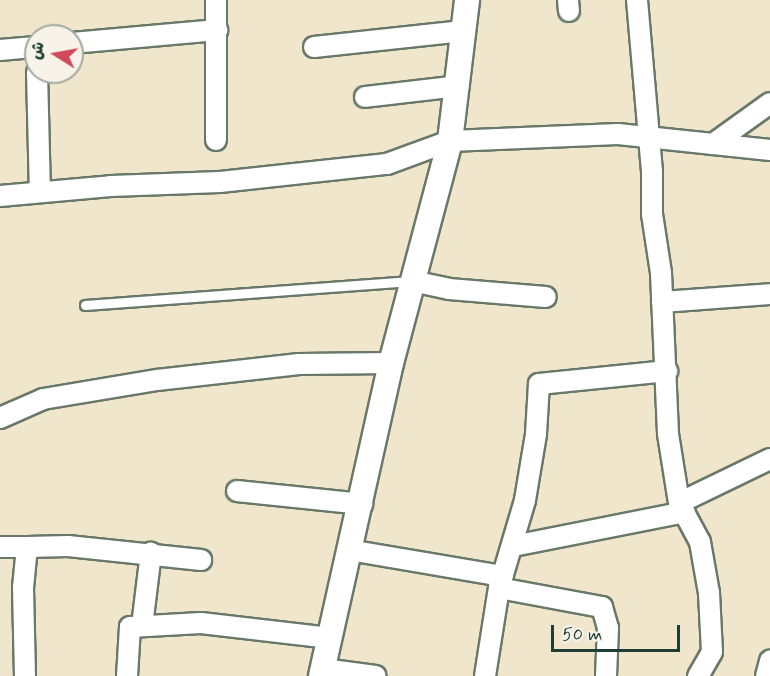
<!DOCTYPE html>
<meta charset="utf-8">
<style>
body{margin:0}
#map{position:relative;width:770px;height:676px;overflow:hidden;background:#efe6cc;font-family:Mynerve,"Playpen Sans Arabic",sans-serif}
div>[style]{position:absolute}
.roads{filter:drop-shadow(2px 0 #687869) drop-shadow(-2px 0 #687869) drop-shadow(0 2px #687869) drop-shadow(0 -2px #687869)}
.service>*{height:9px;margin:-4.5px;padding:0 4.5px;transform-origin:4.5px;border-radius:4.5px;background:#fff}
.minor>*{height:20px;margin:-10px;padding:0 10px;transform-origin:10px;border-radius:10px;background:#fff}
.tertiary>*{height:24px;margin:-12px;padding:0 12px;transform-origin:12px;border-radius:12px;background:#fff}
span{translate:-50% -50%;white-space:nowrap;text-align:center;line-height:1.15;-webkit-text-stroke:5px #f7f3e8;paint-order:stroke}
.north{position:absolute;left:24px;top:24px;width:60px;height:60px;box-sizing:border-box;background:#f7f3e8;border:2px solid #a1aaa0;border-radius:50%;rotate:281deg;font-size:16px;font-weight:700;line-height:24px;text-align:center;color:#1f3d34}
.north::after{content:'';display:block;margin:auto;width:21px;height:27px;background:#d1495b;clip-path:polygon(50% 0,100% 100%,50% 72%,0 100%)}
.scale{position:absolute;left:551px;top:625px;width:129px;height:27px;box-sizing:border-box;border:3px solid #1f3d34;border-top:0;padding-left:8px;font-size:18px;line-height:21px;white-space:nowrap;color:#1f3d34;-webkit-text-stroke:4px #f7f3e8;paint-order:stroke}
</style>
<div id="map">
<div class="roads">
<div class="service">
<div style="left:85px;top:305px;width:327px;rotate:-4.2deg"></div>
</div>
<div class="minor">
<div style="left:568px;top:0;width:11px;rotate:85deg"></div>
<div style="left:637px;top:0;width:173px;rotate:85deg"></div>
<div style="left:652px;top:172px;width:42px;rotate:90deg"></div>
<div style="left:652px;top:214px;width:60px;rotate:81.3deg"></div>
<div style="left:661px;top:273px;width:161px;rotate:87.5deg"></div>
<div style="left:668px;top:434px;width:70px;rotate:80.9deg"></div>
<div style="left:679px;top:503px;width:44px;rotate:61.7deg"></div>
<div style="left:700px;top:542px;width:52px;rotate:80deg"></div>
<div style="left:709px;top:593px;width:59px;rotate:87.1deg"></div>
<div style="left:712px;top:652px;width:28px;rotate:120deg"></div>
<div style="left:72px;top:43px;width:146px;rotate:-5.1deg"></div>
<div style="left:314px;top:47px;width:150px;rotate:-6.1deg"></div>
<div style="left:0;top:50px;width:36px;rotate:-5deg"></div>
<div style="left:37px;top:72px;width:120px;rotate:88.6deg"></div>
<div style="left:365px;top:97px;width:94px;rotate:-6.7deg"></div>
<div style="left:216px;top:140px;width:140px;rotate:-90deg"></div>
<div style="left:713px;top:144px;width:70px;rotate:-35.7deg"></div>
<div style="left:0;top:196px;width:111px;rotate:-5.1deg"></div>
<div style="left:111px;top:186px;width:109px;rotate:-2.1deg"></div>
<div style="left:220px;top:182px;width:168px;rotate:-6.2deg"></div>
<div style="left:387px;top:164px;width:67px;rotate:-20.1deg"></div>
<div style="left:450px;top:141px;width:168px;rotate:-2.4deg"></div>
<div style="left:618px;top:134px;width:153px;rotate:6deg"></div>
<div style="left:412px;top:281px;width:38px;rotate:12deg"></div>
<div style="left:449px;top:289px;width:97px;rotate:4.7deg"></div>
<div style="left:662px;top:302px;width:108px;rotate:-4.2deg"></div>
<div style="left:0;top:418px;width:47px;rotate:-23.8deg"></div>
<div style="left:43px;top:399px;width:116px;rotate:-9.5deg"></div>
<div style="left:157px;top:380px;width:143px;rotate:-6.4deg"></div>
<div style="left:299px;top:364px;width:92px;rotate:-0.6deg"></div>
<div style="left:237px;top:491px;width:126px;rotate:5.9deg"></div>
<div style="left:679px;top:503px;width:101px;rotate:-25.8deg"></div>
<div style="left:513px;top:546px;width:175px;rotate:-11.2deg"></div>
<div style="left:0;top:547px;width:27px"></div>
<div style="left:27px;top:547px;width:41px;rotate:95.6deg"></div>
<div style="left:23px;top:588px;width:88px;rotate:88.7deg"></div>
<div style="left:27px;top:547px;width:41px;rotate:-1.4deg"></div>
<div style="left:68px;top:546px;width:134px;rotate:6deg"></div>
<div style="left:349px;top:550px;width:156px;rotate:9.6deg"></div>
<div style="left:499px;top:588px;width:105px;rotate:10.5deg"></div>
<div style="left:602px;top:607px;width:22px;rotate:74deg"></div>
<div style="left:608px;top:628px;width:48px;rotate:92.4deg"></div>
<div style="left:142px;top:626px;width:74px;rotate:-83deg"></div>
<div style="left:323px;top:669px;width:53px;rotate:7.5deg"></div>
<div style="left:127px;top:676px;width:49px;rotate:-86.5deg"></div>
<div style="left:130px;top:627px;width:71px;rotate:-3.2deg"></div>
<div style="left:201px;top:623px;width:130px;rotate:6.6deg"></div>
<div style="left:485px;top:676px;width:89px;rotate:-81deg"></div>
<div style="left:499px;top:588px;width:92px;rotate:-73.5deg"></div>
<div style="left:525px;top:500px;width:67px;rotate:-80.5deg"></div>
<div style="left:536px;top:434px;width:50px;rotate:-86.6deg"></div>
<div style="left:539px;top:384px;width:129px;rotate:-5.8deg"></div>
<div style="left:766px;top:676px;width:16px;rotate:-75deg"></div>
</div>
<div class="tertiary">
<div style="left:321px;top:676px;width:321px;rotate:-77.4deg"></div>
<div style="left:391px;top:363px;width:230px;rotate:-75.1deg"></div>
<div style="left:450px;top:141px;width:142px;rotate:-83.1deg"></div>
</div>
</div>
<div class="north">ش</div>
<div class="scale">50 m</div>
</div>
